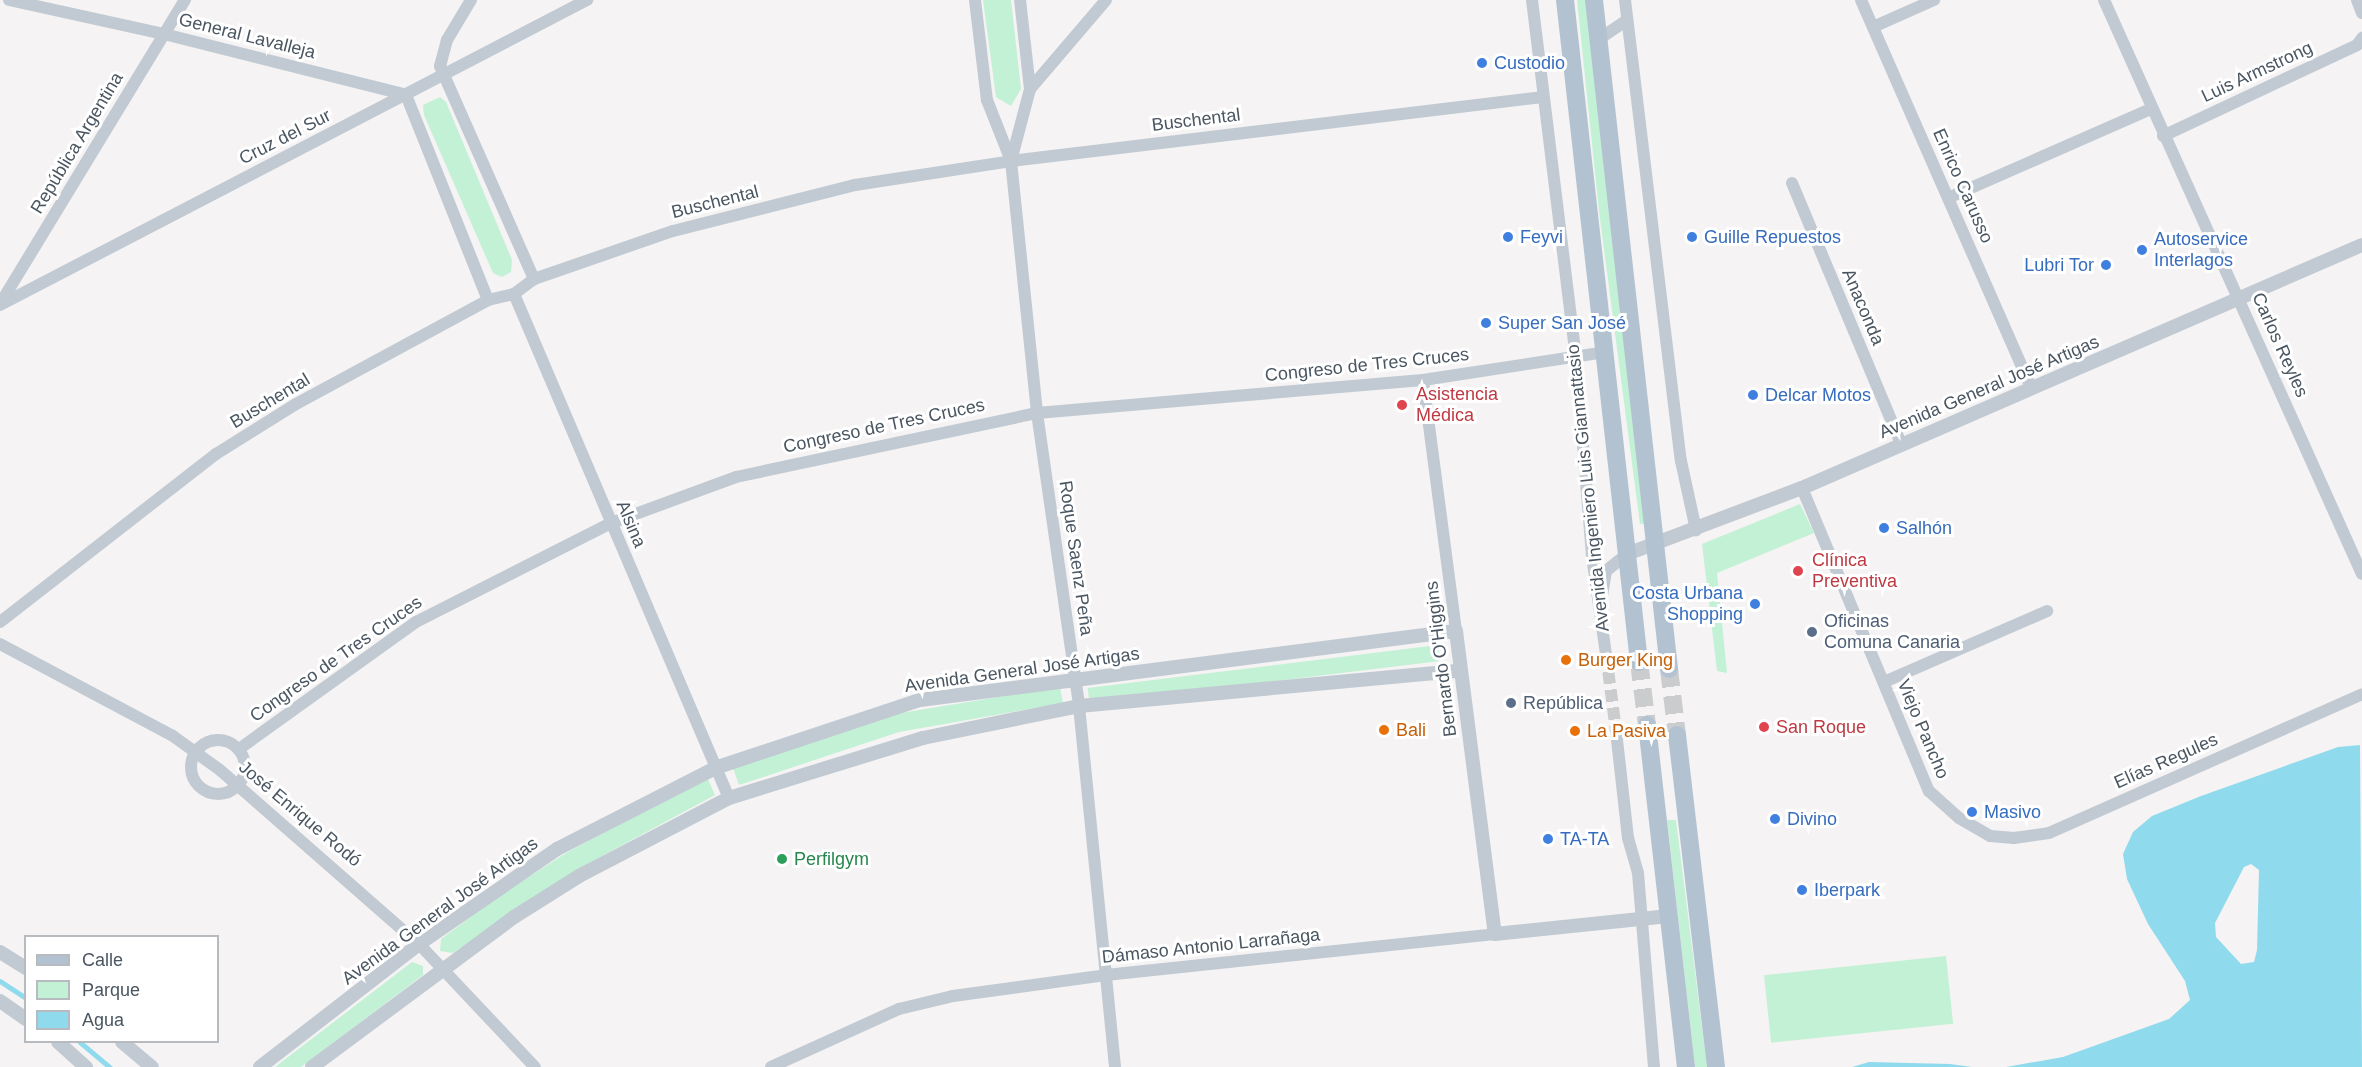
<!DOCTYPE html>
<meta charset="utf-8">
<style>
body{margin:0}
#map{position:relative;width:2362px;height:1067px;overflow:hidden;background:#f5f3f3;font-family:Arial,sans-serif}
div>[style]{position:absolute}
.green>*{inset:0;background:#c3f1d5;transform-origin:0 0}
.water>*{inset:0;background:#90daee}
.stream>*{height:4.5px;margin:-2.25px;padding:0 2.25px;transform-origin:2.25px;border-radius:2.25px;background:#90daee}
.minor-tunnel>*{height:12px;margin-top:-6px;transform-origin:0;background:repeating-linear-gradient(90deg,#caccce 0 12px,transparent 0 18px)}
.primary-tunnel>*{height:18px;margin-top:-9px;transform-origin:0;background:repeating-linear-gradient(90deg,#caccce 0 18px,transparent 0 27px)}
.minor>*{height:12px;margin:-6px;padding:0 6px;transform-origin:6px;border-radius:6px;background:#c1cad2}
.minor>.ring{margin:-6px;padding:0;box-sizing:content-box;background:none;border:12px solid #c1cad2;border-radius:50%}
.tertiary>*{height:14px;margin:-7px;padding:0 7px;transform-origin:7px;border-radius:7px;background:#c1cad2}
.primary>*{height:18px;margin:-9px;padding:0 9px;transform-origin:9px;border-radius:9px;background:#b3c2d1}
.dots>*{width:16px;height:16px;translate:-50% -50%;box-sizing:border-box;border:3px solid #fff;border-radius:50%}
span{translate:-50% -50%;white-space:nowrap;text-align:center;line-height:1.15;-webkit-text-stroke:6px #fff;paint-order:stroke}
.street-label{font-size:18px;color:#4a5661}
.shop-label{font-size:18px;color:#366cbe}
.left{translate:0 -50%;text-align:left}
.right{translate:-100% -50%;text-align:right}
.health-label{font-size:18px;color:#be3a42}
.service-label{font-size:18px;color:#4e5e75}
.food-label{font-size:18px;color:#c56008}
.leisure-label{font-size:18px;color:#27864d}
.legend{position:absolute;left:24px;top:935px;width:195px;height:108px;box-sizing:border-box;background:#fff;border:2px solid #b7bbc0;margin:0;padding:8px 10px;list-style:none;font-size:18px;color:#4a5661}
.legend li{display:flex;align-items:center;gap:12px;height:30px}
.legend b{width:30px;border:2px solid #b7bbc0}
</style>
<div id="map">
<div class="green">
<div style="clip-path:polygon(983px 0,1011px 0,1021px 89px,1011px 106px,996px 97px)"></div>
<div style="clip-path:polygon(1577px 0,1587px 0,1647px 523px,1640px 524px,1599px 211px)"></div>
<div style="clip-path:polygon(440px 97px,446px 102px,512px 260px,511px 272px,502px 277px,493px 273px,424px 115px,423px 105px)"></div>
<div style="clip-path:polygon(1800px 504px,1814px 533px,1717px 573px,1727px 673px,1717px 671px,1702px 544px)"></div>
<div style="left:1438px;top:645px;width:16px;height:353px;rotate:83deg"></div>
<div style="clip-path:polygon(1060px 687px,1063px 703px,899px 732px,739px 785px,733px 768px,895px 714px)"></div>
<div style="clip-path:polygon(707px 777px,715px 795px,578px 869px,453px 953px,440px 951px,441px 939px,498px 897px,566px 853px)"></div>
<div style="clip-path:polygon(1667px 820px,1676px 820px,1707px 1067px,1695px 1067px)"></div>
<div style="left:1946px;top:956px;width:68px;height:183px;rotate:84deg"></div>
<div style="clip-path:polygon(412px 962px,423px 966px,423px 975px,301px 1067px,275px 1067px)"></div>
</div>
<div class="water">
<div style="clip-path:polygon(evenodd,2360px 745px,2362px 1067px,2006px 1067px,2063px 1057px,2169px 1019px,2190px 1000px,2185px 981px,2148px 924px,2127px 879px,2123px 854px,2133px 832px,2152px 816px,2201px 796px,2338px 747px,2360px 745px,2251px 864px,2259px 870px,2257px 950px,2254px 962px,2241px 964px,2216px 937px,2215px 923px,2244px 867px,2251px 864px)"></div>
<div style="clip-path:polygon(1869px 1062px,1950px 1064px,1972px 1067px,1852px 1067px)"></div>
</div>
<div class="stream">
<div style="left:0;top:981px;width:31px;rotate:33deg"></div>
<div style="left:80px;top:1042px;width:39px;rotate:40deg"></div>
</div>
<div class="minor-tunnel">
<div style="left:1606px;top:654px;width:78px;rotate:82.6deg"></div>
</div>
<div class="primary-tunnel">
<div style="left:1639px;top:662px;width:64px;rotate:82.8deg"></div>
<div style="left:1669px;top:669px;width:66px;rotate:83.1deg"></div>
</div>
<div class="minor">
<div style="left:9px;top:0;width:159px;rotate:12.4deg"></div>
<div style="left:164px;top:34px;width:250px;rotate:14.1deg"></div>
<div style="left:406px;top:95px;width:221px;rotate:68.2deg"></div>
<div style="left:471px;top:0;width:47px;rotate:121deg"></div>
<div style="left:447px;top:40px;width:27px;rotate:105deg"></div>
<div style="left:440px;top:66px;width:233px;rotate:66.2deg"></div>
<div style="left:975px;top:0;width:101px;rotate:83.2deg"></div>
<div style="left:987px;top:100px;width:66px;rotate:68.5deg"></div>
<div style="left:1011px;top:161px;width:253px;rotate:84.1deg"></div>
<div style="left:1037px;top:413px;width:296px;rotate:81.8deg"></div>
<div style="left:1079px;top:706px;width:363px;rotate:84.3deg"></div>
<div style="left:1532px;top:0;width:360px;rotate:83deg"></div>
<div style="left:1576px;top:357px;width:200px;rotate:85.4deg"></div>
<div style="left:1592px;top:556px;width:99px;rotate:81.9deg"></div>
<div style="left:1625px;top:0;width:464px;rotate:83.1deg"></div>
<div style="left:1681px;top:461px;width:71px;rotate:77.7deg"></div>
<div style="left:1861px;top:0;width:424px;rotate:66.3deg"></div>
<div style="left:2104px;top:0;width:629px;rotate:65.8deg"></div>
<div style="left:2357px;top:0;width:14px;rotate:69deg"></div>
<div style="left:1873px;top:27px;width:67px;rotate:-23.9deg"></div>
<div style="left:1599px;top:39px;width:34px;rotate:-34deg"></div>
<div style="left:1030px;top:89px;width:117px;rotate:-49.5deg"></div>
<div style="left:2163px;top:136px;width:214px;rotate:-25.1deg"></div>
<div style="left:2357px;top:45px;width:9px;rotate:-54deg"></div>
<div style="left:1011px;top:161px;width:74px;rotate:-75.2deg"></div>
<div style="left:1030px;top:89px;width:90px;rotate:-96.4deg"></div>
<div style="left:1792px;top:183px;width:283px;rotate:67.3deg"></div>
<div style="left:1948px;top:198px;width:222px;rotate:-23.7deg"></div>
<div style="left:514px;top:294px;width:548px;rotate:66.9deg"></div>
<div style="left:0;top:304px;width:356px;rotate:-58.7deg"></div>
<div style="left:0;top:305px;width:662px;rotate:-27.46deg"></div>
<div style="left:1423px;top:380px;width:253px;rotate:82.5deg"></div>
<div style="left:1802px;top:488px;width:329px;rotate:67.3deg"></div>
<div style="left:1929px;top:791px;width:40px;rotate:42deg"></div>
<div style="left:1959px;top:818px;width:36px;rotate:30deg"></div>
<div style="left:1990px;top:836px;width:24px;rotate:5deg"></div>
<div style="left:2014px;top:838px;width:35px;rotate:-8deg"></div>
<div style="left:2049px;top:833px;width:342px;rotate:-23.9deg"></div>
<div style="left:1602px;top:596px;width:25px;rotate:-81deg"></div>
<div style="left:1606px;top:571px;width:27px;rotate:-39deg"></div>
<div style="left:0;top:622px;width:274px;rotate:-37.9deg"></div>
<div style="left:216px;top:454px;width:94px;rotate:-32deg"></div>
<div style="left:296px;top:404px;width:218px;rotate:-28.4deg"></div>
<div style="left:488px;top:300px;width:27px;rotate:-13deg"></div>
<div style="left:514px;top:294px;width:25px;rotate:-37deg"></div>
<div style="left:534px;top:279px;width:147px;rotate:-19.1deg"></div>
<div style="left:673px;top:231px;width:188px;rotate:-14.2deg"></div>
<div style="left:855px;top:185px;width:158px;rotate:-8.7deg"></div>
<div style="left:1011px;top:161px;width:536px;rotate:-6.86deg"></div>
<div style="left:0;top:644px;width:196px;rotate:28deg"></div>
<div style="left:173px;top:736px;width:58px;rotate:35.9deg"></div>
<div style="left:220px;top:770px;width:264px;rotate:41.2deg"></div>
<div style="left:419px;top:944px;width:169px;rotate:46.7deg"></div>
<div style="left:1884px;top:682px;width:178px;rotate:-23.5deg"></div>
<div style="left:1616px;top:731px;width:108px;rotate:83.6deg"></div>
<div style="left:1628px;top:838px;width:36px;rotate:74deg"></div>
<div style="left:1638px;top:873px;width:195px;rotate:85.3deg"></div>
<div class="ring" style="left:191px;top:740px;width:42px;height:42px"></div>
<div style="left:239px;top:749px;width:218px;rotate:-35.7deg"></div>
<div style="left:416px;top:622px;width:219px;rotate:-26.9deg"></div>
<div style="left:611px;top:523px;width:133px;rotate:-20.2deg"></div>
<div style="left:736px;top:477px;width:308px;rotate:-12deg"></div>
<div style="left:1037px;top:413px;width:387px;rotate:-4.9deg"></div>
<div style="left:1423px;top:380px;width:184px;rotate:-8.7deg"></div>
<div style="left:771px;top:1067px;width:141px;rotate:-24.4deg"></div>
<div style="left:899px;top:1009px;width:56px;rotate:-13.5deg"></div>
<div style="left:953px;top:996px;width:154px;rotate:-7.8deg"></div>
<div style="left:1106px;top:975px;width:391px;rotate:-6deg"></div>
</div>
<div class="tertiary">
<div style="left:1627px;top:554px;width:187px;rotate:-20.7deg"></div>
<div style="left:1802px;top:488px;width:610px;rotate:-23.46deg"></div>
<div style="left:0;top:952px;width:31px;rotate:32deg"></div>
<div style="left:0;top:1001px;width:32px;rotate:35deg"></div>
<div style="left:58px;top:1042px;width:38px;rotate:42deg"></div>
<div style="left:122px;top:1042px;width:39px;rotate:40deg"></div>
<div style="left:260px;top:1067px;width:201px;rotate:-37.7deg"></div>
<div style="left:419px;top:944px;width:168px;rotate:-34.5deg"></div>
<div style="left:557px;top:849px;width:178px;rotate:-27.1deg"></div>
<div style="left:715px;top:768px;width:216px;rotate:-18.4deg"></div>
<div style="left:920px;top:700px;width:540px;rotate:-7.34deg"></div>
<div style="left:1456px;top:631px;width:305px;rotate:82.7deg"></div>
<div style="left:1495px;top:934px;width:175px;rotate:-5.9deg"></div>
<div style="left:312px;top:1067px;width:252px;rotate:-36.6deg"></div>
<div style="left:514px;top:917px;width:77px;rotate:-32.2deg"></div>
<div style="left:579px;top:876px;width:169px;rotate:-27.5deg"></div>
<div style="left:729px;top:798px;width:203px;rotate:-17.2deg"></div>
<div style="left:923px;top:738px;width:159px;rotate:-11.6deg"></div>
<div style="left:1079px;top:706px;width:382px;rotate:-5.3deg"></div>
</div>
<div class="primary">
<div style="left:1565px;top:0;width:666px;rotate:83.62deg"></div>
<div style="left:1594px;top:0;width:673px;rotate:83.6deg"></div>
<div style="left:1647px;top:725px;width:344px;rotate:83.5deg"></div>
<div style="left:1677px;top:735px;width:334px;rotate:83.3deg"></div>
</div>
<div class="dots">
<div style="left:1482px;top:63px;background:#3f7fe0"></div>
<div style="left:1508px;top:237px;background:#3f7fe0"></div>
<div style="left:1692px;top:237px;background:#3f7fe0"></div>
<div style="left:2142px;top:250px;background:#3f7fe0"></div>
<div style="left:2106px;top:265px;background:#3f7fe0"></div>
<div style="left:1486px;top:323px;background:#3f7fe0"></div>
<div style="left:1753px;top:395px;background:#3f7fe0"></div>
<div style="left:1402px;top:405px;background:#e0444e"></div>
<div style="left:1884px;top:528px;background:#3f7fe0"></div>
<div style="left:1798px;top:571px;background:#e0444e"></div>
<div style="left:1755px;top:604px;background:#3f7fe0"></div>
<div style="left:1812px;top:632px;background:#5c6f8a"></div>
<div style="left:1566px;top:660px;background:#e8710a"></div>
<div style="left:1511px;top:703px;background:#5c6f8a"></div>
<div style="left:1764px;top:727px;background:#e0444e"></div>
<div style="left:1384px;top:730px;background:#e8710a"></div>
<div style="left:1575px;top:731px;background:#e8710a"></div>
<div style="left:1972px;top:812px;background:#3f7fe0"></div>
<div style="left:1775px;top:819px;background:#3f7fe0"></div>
<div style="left:1548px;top:839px;background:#3f7fe0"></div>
<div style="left:782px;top:859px;background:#2e9e5b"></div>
<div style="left:1802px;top:890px;background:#3f7fe0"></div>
</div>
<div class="street-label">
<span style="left:247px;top:36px;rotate:14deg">General Lavalleja</span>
<span style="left:2257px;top:72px;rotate:-25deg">Luis Armstrong</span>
<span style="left:1196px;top:120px;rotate:-7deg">Buschental</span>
<span style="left:285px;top:137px;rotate:-27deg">Cruz del Sur</span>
<span style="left:77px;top:143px;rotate:-59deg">República Argentina</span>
<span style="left:1963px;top:186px;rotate:66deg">Enrico Carusso</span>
<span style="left:715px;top:202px;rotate:-14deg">Buschental</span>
<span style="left:1863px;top:307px;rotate:67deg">Anaconda</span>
<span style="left:2280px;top:345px;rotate:66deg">Carlos Reyles</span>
<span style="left:1367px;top:365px;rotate:-6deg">Congreso de Tres Cruces</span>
<span style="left:1989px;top:387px;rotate:-23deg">Avenida General José Artigas</span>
<span style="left:270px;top:401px;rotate:-31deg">Buschental</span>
<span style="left:884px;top:426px;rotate:-12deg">Congreso de Tres Cruces</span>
<span style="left:1588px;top:488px;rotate:-96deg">Avenida Ingeniero Luis Giannattasio</span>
<span style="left:631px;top:524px;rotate:67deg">Alsina</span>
<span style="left:1076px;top:558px;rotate:82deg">Roque Saenz Peña</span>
<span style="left:336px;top:659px;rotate:-35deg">Congreso de Tres Cruces</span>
<span style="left:1441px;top:659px;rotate:-97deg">Bernardo O'Higgins</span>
<span style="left:1022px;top:670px;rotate:-8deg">Avenida General José Artigas</span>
<span style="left:1923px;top:729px;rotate:67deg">Viejo Pancho</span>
<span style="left:2166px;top:761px;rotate:-24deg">Elías Regules</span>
<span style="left:300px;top:814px;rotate:40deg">José Enrique Rodó</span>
<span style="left:440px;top:911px;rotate:-36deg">Avenida General José Artigas</span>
<span style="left:1211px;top:946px;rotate:-6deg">Dámaso Antonio Larrañaga</span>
</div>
<div class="shop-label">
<span class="left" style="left:1494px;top:63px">Custodio</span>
<span class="left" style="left:1520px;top:237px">Feyvi</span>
<span class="left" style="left:1704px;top:237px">Guille Repuestos</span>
<span class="left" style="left:2154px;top:250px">Autoservice<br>Interlagos</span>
<span class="right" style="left:2094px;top:265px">Lubri Tor</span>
<span class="left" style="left:1498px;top:323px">Super San José</span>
<span class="left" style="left:1765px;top:395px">Delcar Motos</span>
<span class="left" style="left:1896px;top:528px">Salhón</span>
<span class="right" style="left:1743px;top:604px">Costa Urbana<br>Shopping</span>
<span class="left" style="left:1984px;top:812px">Masivo</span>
<span class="left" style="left:1787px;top:819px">Divino</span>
<span class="left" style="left:1560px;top:839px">TA-TA</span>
<span class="left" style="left:1814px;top:890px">Iberpark</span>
</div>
<div class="health-label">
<span class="left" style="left:1416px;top:405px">Asistencia<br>Médica</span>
<span class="left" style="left:1812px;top:571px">Clínica<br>Preventiva</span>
<span class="left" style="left:1776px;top:727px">San Roque</span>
</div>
<div class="service-label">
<span class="left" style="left:1824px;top:632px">Oficinas<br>Comuna Canaria</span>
<span class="left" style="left:1523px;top:703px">República</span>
</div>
<div class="food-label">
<span class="left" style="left:1578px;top:660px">Burger King</span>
<span class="left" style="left:1396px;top:730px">Bali</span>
<span class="left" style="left:1587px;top:731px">La Pasiva</span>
</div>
<div class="leisure-label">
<span class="left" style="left:794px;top:859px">Perfilgym</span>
</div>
<ul class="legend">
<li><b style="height:8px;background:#b3c2d1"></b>Calle</li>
<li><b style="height:16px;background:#c3f1d5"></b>Parque</li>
<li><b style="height:16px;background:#90daee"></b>Agua</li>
</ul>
</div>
